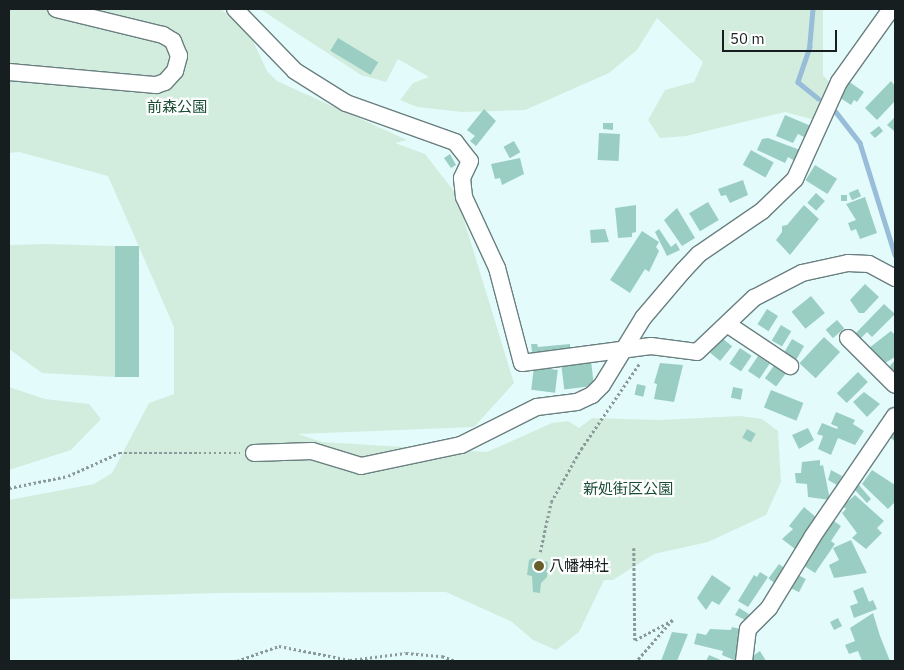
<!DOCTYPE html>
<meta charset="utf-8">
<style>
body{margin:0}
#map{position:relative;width:904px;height:670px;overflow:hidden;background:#e4fbfc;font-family:"IBM Plex Sans","Noto Sans JP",sans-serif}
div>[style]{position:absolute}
.green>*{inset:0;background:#d2edde}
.stream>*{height:4.5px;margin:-2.25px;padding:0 2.25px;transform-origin:2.25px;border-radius:2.25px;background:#98bdd9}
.building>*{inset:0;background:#9acec3;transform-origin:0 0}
.path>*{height:2.5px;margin-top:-1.25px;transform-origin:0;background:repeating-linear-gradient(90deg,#8a9a9b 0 2.5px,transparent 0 5px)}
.roads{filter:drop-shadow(1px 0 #6a7f80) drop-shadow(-1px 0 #6a7f80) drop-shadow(0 1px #6a7f80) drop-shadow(0 -1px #6a7f80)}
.minor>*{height:16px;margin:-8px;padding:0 8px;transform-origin:8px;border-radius:8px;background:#fff}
.dots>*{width:14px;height:14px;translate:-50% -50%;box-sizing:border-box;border:2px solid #fff;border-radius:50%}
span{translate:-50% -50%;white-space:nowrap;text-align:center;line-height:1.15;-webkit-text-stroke:4.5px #fff;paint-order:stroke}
.park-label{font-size:15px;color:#184c34}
.poi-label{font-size:15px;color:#161e1f}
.left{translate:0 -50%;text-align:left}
.frame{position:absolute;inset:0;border:10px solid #161e1f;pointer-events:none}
.scale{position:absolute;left:722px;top:30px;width:115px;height:22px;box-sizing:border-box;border:2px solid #161e1f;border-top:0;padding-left:6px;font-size:15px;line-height:18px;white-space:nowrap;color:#161e1f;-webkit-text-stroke:4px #fff;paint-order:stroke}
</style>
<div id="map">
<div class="green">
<div style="clip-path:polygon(9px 9px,221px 9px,252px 39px,267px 71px,277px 81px,407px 140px,395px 143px,425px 154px,456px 194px,514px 383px,474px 427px,298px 434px,322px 442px,487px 452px,552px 423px,568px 421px,579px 428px,592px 418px,659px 420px,740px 416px,762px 419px,778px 431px,781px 482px,766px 515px,708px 542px,654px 554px,613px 580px,604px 580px,579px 632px,556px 650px,533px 640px,512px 622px,446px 592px,219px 593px,9px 599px,9px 500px,94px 484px,112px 473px,149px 403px,174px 394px,174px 327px,108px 176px,19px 152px,9px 153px)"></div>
<div style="clip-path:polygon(260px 9px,823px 9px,823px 75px,832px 85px,824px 112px,811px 119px,785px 112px,686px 136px,660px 138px,648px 120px,665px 90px,694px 82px,703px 62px,657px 18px,637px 50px,609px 73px,525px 110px,462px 112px,417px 107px,400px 100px,413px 83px,429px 77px,398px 59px,386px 82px,361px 75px)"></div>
<div style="clip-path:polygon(45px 244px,115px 246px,116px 377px,42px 373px,9px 349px,9px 245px)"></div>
<div style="clip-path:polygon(9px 387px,45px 399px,89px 404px,101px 419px,71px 450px,9px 470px)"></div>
</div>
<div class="stream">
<div style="left:813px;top:9px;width:38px;rotate:95deg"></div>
<div style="left:810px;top:47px;width:37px;rotate:109deg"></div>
<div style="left:798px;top:82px;width:26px;rotate:39deg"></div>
<div style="left:836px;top:112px;width:39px;rotate:52deg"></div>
<div style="left:860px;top:143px;width:117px;rotate:72.6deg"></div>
</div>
<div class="building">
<div style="left:338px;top:38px;width:47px;height:15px;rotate:31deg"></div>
<div style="clip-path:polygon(848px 81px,864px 92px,857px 102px,854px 100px,851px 105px,839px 97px)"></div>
<div style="clip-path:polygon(891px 81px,895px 86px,895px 101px,877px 120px,865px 108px)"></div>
<div style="clip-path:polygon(484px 109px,496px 121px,476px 146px,470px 141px,475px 136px,467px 130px)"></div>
<div style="clip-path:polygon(785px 115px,811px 126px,806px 138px,798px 134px,793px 143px,776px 136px)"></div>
<div style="clip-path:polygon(895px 117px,895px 129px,894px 131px,887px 125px)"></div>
<div style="clip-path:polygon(603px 123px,613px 123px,613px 130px,603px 129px)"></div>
<div style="clip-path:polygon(879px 126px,883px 131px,875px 138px,870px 133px)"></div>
<div style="left:599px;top:133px;width:21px;height:27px;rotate:3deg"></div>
<div style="clip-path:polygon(768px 138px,800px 150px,795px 161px,788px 157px,785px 163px,757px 150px,762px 139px)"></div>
<div style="left:514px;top:141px;width:13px;height:12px;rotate:61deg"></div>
<div style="left:751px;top:150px;width:26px;height:17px;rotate:29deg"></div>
<div style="clip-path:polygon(450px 154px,456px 165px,451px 168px,444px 158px)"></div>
<div style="clip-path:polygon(520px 158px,524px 174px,502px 185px,500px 178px,495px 179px,491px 164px)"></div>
<div style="left:815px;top:165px;width:26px;height:18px;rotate:32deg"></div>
<div style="clip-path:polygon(743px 180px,748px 195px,730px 203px,726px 195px,721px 196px,718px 189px)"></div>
<div style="left:858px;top:189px;width:8px;height:10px;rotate:67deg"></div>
<div style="left:816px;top:193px;width:12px;height:13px;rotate:42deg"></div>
<div style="left:841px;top:195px;width:6px;height:6px"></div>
<div style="clip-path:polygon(865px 197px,877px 233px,860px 239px,856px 229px,851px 231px,848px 223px,856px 220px,846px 204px)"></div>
<div style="left:708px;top:202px;width:21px;height:22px;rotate:59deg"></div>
<div style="clip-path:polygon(636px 205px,636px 232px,632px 233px,632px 237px,618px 238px,615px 208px)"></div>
<div style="clip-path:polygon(804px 205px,819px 219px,790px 255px,776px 240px,782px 232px,782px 226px,787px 225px)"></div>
<div style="clip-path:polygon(677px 208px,695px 238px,682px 246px,664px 220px)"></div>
<div style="clip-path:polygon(605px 229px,609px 242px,591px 243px,590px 230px)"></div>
<div style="clip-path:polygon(659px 229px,671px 247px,676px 243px,680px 250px,667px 256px,655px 232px)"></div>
<div style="clip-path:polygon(642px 231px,659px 242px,656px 247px,659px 251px,649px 272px,645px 269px,630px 293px,610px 280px)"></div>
<div style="left:115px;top:246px;width:24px;height:131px"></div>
<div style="clip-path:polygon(865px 284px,879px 297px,864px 313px,859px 313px,850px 300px)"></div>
<div style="left:811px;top:296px;width:22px;height:25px;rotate:51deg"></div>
<div style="clip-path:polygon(884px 304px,895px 314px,872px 337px,867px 332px,860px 339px,855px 334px)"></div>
<div style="left:767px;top:309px;width:13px;height:18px;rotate:32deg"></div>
<div style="left:837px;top:320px;width:11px;height:15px;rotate:49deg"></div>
<div style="left:781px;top:325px;width:12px;height:18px;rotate:31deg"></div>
<div style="clip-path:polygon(891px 331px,895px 335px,895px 357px,885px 363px,869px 348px)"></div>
<div style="left:824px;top:337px;width:22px;height:36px;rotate:43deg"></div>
<div style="left:722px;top:338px;width:13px;height:19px;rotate:39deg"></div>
<div style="left:792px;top:339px;width:14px;height:17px;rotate:30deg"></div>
<div style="clip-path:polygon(531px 344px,537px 344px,538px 347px,570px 344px,570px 355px,533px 359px)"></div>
<div style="left:740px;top:348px;width:14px;height:19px;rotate:34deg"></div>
<div style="left:758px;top:356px;width:14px;height:18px;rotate:34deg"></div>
<div style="clip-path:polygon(895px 360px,895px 371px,894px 373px,889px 367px)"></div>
<div style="left:591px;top:361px;width:25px;height:30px;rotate:83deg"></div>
<div style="clip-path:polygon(660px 363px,683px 365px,674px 402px,654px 399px,657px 384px,654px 383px)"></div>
<div style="left:776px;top:363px;width:14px;height:19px;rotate:36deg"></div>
<div style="left:534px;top:367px;width:24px;height:23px;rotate:7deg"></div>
<div style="left:858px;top:372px;width:14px;height:30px;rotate:45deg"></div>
<div style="left:637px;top:384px;width:9px;height:11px;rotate:13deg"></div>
<div style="left:733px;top:387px;width:10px;height:11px;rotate:11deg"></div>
<div style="left:771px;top:390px;width:35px;height:19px;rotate:22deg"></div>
<div style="clip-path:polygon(864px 392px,880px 404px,867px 417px,853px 402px)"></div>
<div style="clip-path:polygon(836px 412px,855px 420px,853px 424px,864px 431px,855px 445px,838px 438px,831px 455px,818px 449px,823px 436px,817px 434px,822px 423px,837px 429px,838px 427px,831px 424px)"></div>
<div style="clip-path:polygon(895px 424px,895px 441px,887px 436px)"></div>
<div style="clip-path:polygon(808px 428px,814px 440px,799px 449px,792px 435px)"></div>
<div style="left:747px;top:429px;width:10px;height:10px;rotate:29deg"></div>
<div style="clip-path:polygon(820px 460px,820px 466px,823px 465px,830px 500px,808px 497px,807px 484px,796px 483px,795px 473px,801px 473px,802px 462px)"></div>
<div style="clip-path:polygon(831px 470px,842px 476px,837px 485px,828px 480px)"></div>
<div style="clip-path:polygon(872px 470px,895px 485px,895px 502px,888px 509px,862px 484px)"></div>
<div style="clip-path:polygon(859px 485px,871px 499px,867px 503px,854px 489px)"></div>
<div style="clip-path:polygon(855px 495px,884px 521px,877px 528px,882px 533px,866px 549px,852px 538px,857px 533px,842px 513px,846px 509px,843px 506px)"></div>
<div style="clip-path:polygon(804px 507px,818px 519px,795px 549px,782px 539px,793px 529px,789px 526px)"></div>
<div style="clip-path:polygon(831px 519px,841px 526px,831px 541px,835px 544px,815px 573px,801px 564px,826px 531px,824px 529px)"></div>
<div style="clip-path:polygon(851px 540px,867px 573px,834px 578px,829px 565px,839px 560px,833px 548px)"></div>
<div style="clip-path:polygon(533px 558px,548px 562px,547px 577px,541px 583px,540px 593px,533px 592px,532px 576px,527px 575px,529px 560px)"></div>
<div style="left:779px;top:564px;width:9px;height:18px;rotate:36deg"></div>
<div style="clip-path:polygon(760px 572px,768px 577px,748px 607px,738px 601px,754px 575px,757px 577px)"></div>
<div style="left:796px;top:574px;width:11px;height:15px;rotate:27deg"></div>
<div style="clip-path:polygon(712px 575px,731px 588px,719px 605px,712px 601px,706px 610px,697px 598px)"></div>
<div style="clip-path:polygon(863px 587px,869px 602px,873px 600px,877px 609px,854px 618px,850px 606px,858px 603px,853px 591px)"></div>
<div style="clip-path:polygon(739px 608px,749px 614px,745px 620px,735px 615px)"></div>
<div style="clip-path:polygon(873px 613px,880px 636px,890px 661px,862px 661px,858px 651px,849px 654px,845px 645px,855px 641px,850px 628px)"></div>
<div style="left:838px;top:618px;width:9px;height:9px;rotate:63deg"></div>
<div style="clip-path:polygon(732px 627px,744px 630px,736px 661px,722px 655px,723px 651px,694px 644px,697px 633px,706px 635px,710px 629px,731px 630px)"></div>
<div style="clip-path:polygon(672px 632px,688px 634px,677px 661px,661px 661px)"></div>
<div style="clip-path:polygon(760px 651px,766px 661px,750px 661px,748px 659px)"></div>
<div style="clip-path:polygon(709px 655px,723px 661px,706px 661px)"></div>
</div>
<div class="path">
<div style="left:9px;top:488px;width:60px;rotate:-11.5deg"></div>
<div style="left:68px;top:476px;width:56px;rotate:-24.3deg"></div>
<div style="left:119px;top:453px;width:121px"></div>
<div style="left:634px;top:548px;width:92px;rotate:89.4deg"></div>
<div style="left:635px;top:640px;width:43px;rotate:-27.8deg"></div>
<div style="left:673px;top:620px;width:55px;rotate:131.3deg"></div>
<div style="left:540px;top:552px;width:51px;rotate:-77.6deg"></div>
<div style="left:551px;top:502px;width:61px;rotate:-60.5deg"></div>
<div style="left:581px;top:449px;width:103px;rotate:-55.7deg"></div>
<div style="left:237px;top:661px;width:45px;rotate:-19.7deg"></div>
<div style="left:279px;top:646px;width:72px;rotate:11.2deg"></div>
<div style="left:350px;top:660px;width:56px;rotate:-7.1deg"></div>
<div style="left:406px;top:653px;width:36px;rotate:5deg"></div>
<div style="left:442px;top:656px;width:15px;rotate:20deg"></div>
</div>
<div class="roads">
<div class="minor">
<div style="left:235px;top:9px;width:86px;rotate:45.9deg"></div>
<div style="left:295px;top:71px;width:60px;rotate:32.1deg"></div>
<div style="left:346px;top:103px;width:116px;rotate:19.7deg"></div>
<div style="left:455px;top:142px;width:24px;rotate:52deg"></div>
<div style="left:470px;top:161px;width:19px;rotate:115deg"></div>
<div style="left:462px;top:178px;width:19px;rotate:84deg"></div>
<div style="left:464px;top:197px;width:78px;rotate:65.1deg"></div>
<div style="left:497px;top:268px;width:98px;rotate:75.3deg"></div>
<div style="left:522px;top:363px;width:130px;rotate:-7.5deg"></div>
<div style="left:651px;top:346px;width:46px;rotate:7.4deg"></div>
<div style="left:697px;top:352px;width:79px;rotate:-43.5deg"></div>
<div style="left:754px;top:298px;width:54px;rotate:-27.5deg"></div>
<div style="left:802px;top:273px;width:47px;rotate:-12.3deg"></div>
<div style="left:848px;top:263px;width:21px;rotate:3deg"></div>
<div style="left:869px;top:264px;width:30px;rotate:28deg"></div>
<div style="left:9px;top:72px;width:148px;rotate:5.1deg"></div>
<div style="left:156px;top:85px;width:9px;rotate:-18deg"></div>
<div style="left:165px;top:82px;width:15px;rotate:-48deg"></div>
<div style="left:175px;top:71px;width:16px;rotate:-75deg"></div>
<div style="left:179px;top:56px;width:16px;rotate:-112deg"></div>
<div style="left:173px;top:41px;width:12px;rotate:-149deg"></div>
<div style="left:163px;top:35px;width:110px;rotate:-166.3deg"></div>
<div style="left:727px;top:324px;width:76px;rotate:33.7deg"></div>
<div style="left:848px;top:338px;width:66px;rotate:45deg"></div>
<div style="left:254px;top:453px;width:58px;rotate:-2deg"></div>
<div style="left:312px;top:451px;width:51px;rotate:17deg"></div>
<div style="left:361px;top:466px;width:102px;rotate:-11.9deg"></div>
<div style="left:461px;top:445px;width:85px;rotate:-26.6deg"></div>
<div style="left:537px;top:407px;width:40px;rotate:-7.1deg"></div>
<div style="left:577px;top:402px;width:17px;rotate:-25deg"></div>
<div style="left:592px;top:395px;width:14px;rotate:-45deg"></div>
<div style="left:602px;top:385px;width:79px;rotate:-58.5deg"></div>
<div style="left:643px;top:318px;width:62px;rotate:-49.6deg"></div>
<div style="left:683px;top:271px;width:23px;rotate:-47deg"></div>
<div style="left:699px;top:254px;width:76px;rotate:-34.3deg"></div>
<div style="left:762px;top:211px;width:46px;rotate:-44.1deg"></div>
<div style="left:795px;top:179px;width:107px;rotate:-65.6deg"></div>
<div style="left:839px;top:82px;width:90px;rotate:-54.5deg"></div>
<div style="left:744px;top:661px;width:32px;rotate:-83deg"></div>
<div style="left:748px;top:629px;width:30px;rotate:-45deg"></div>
<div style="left:769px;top:608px;width:84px;rotate:-58.6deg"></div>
<div style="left:813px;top:536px;width:145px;rotate:-55.7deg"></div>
</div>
</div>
<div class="dots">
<div style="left:539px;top:566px;background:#655d2a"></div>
</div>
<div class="park-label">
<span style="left:177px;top:107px">前森公園</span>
<span style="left:628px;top:489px">新処街区公園</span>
</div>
<div class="poi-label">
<span class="left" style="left:549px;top:566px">八幡神社</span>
</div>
<div class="frame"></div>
<div class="scale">50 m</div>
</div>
